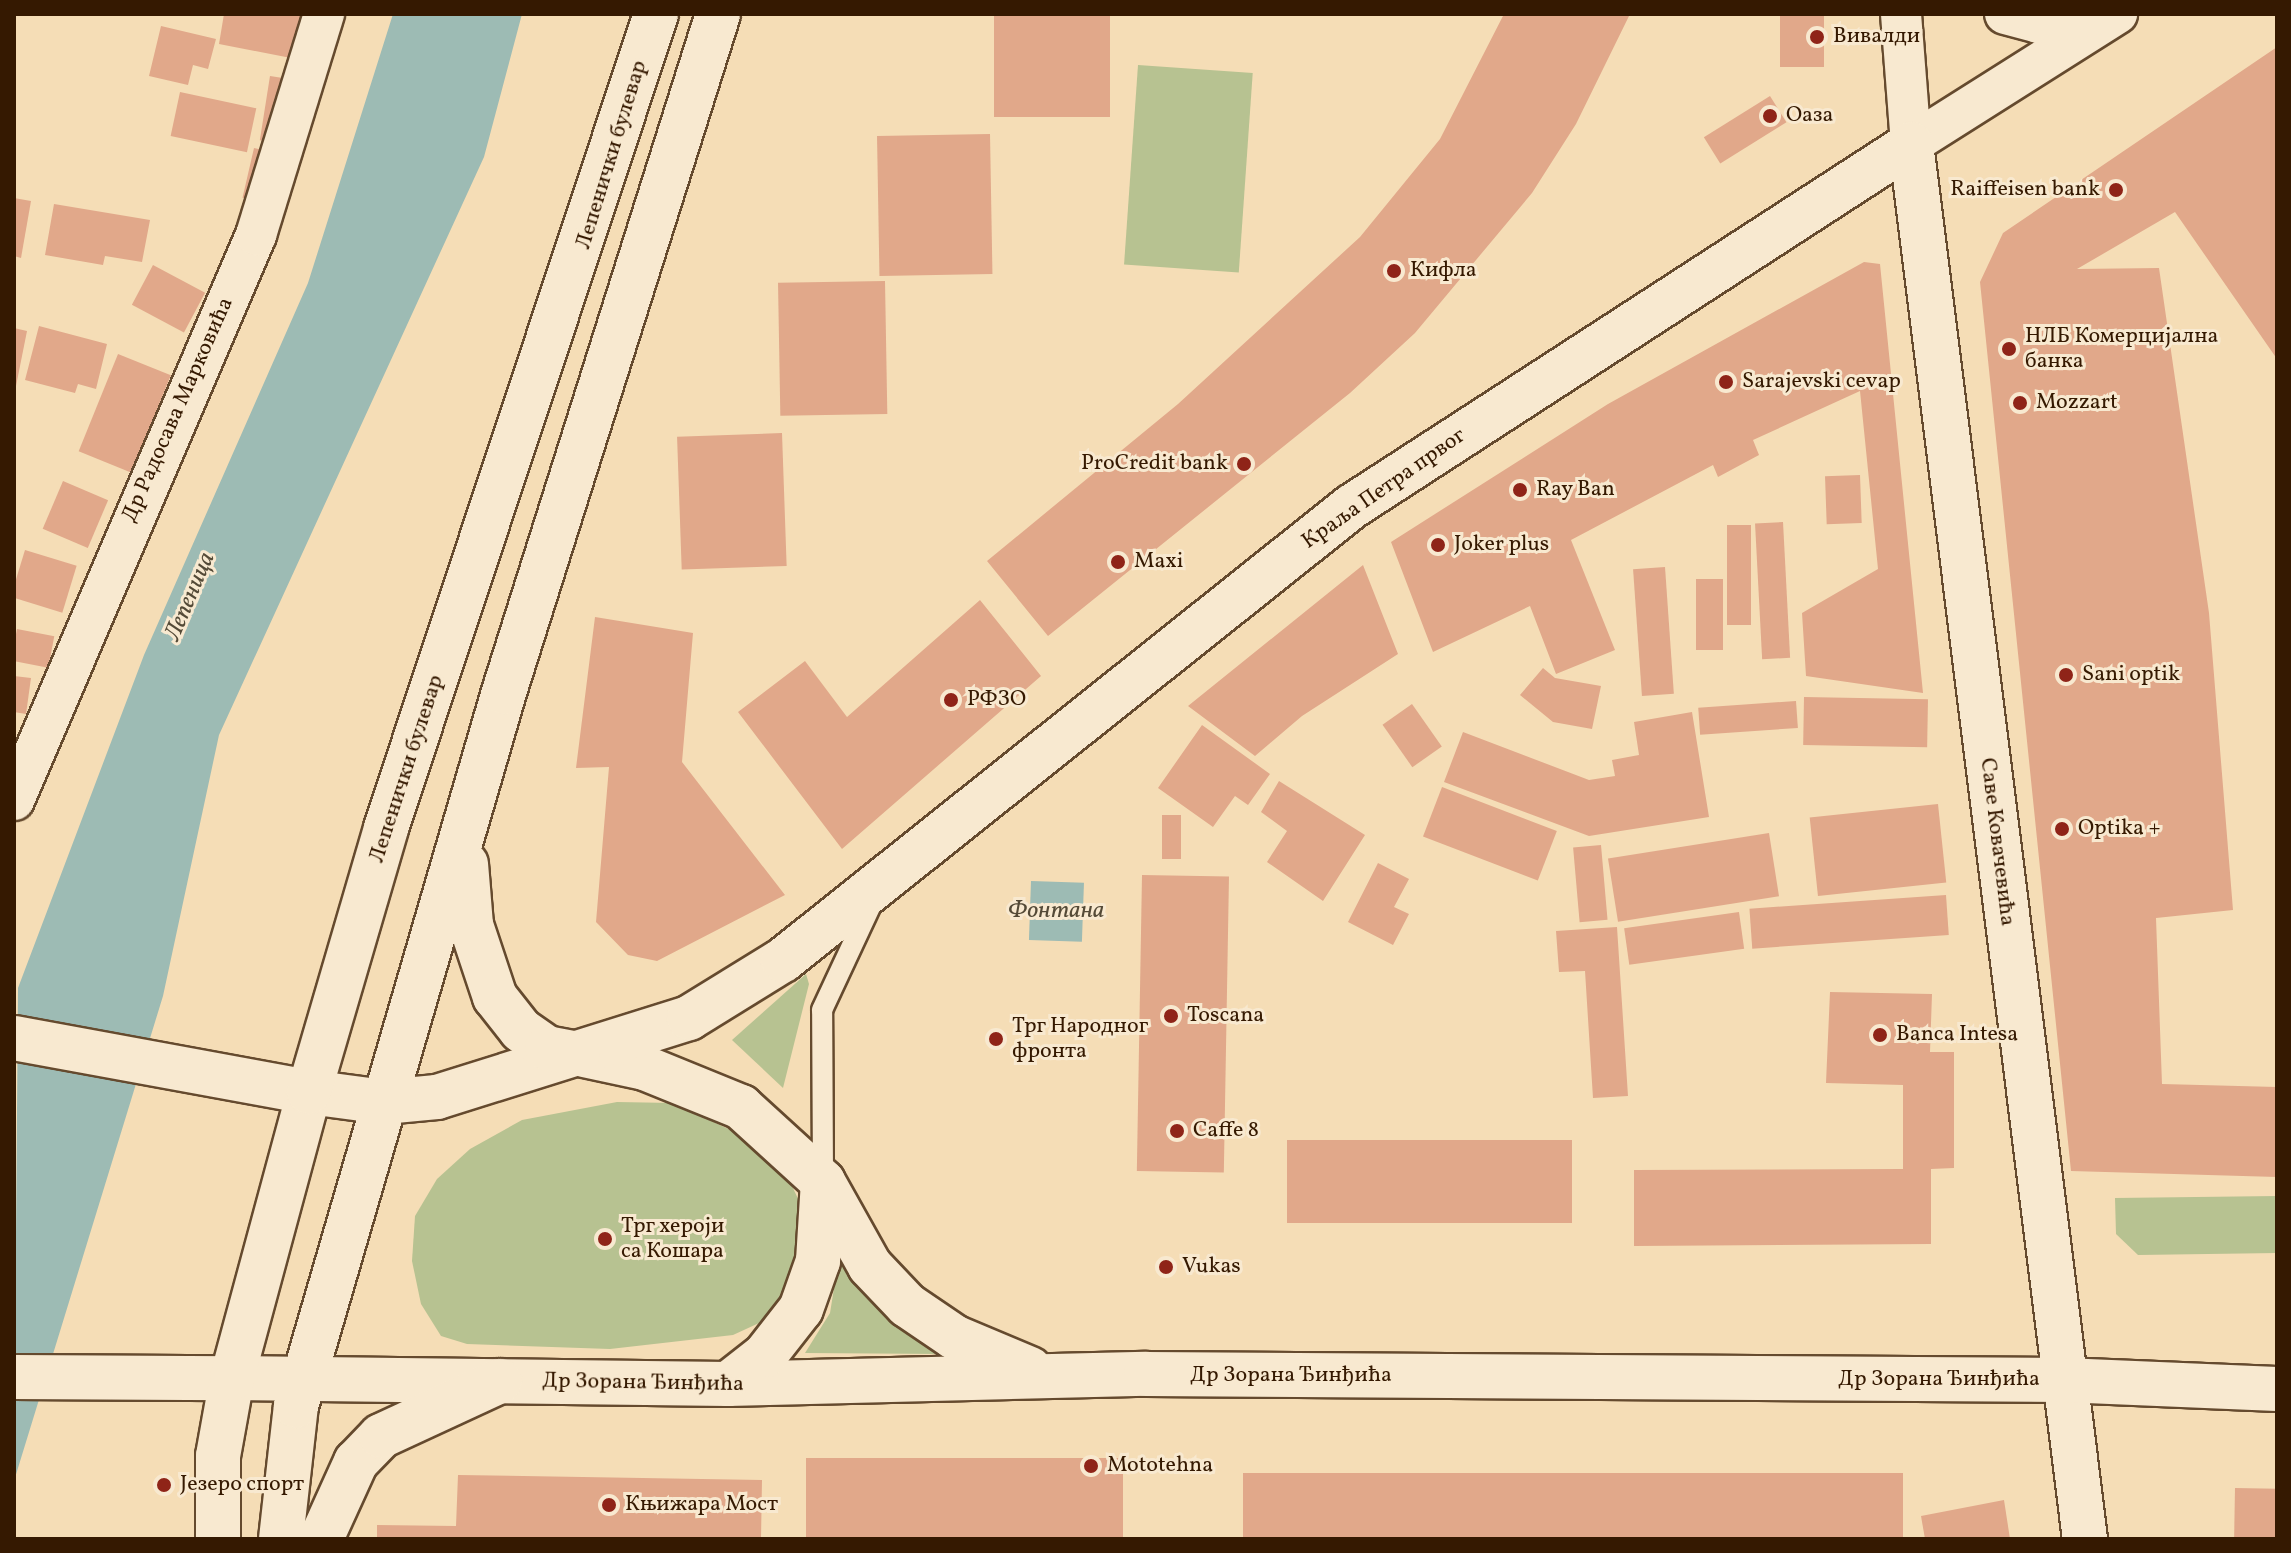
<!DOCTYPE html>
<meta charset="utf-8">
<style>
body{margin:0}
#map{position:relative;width:2291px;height:1553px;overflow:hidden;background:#f5ddb6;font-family:Vollkorn,serif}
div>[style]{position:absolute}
.green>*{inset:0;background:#b7c291;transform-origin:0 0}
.water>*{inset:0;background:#9dbbb4;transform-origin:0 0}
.building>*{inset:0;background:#e1a88a;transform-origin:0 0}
.roads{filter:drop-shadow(2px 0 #654a2e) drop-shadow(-2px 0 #654a2e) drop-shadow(0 2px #654a2e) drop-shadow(0 -2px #654a2e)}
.service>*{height:20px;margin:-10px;padding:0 10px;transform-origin:10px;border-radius:10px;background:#f8e9d0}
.minor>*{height:40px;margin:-20px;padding:0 20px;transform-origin:20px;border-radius:20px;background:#f8e9d0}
.tertiary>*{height:44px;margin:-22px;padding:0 22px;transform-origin:22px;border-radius:22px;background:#f8e9d0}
.secondary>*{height:44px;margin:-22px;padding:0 22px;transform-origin:22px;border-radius:22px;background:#f8e9d0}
.dots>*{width:22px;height:22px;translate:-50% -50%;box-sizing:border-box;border:4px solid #f8e9d0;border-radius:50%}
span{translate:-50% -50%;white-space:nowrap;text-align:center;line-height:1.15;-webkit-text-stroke:6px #f8e9d0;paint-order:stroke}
.poi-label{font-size:22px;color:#351901}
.left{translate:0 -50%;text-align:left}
.right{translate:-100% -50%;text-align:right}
.street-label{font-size:22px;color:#351901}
.water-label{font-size:24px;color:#544a37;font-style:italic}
.frame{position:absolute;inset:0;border:16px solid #351901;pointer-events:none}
</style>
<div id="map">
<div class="green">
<div style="left:1138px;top:65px;width:115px;height:200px;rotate:4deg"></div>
<div style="clip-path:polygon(806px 974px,809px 984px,783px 1088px,732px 1040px)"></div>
<div style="clip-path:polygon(617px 1102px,673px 1103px,754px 1141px,783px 1167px,801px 1205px,792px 1272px,768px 1319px,733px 1335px,610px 1349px,467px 1344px,441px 1336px,421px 1304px,412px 1261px,415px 1216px,437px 1179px,470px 1149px,522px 1120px)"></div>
<div style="clip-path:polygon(2277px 1196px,2277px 1253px,2138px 1255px,2116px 1234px,2115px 1198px)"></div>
<div style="clip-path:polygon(841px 1245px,939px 1351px,938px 1354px,805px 1353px,830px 1313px)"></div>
</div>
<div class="water">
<div style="clip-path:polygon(393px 14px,522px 14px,484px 157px,219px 735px,163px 996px,14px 1481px,18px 988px,144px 655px,308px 283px)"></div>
<div style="left:1031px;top:881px;width:53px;height:59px;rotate:2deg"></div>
</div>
<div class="building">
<div style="clip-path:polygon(224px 14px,305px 14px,296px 59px,219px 44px)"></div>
<div style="left:994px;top:14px;width:116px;height:103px"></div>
<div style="clip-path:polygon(1504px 14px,1630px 14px,1576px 124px,1532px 193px,1415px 333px,1350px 393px,1048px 636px,987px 561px,1178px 404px,1360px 237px,1440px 139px)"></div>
<div style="left:1780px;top:14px;width:44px;height:53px"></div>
<div style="clip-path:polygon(161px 26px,216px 39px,208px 69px,193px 65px,188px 85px,149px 76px)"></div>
<div style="clip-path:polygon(2277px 47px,2277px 359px,2175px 212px,2077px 269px,2159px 268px,2209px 613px,2233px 910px,2156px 918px,2162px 1084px,2277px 1087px,2277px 1177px,2071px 1171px,1980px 282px,2003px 233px)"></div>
<div style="left:270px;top:76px;width:18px;height:65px;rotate:9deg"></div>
<div style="left:180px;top:92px;width:78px;height:45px;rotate:12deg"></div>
<div style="left:1770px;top:96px;width:31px;height:78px;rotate:58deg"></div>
<div style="left:990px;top:134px;width:140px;height:113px;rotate:89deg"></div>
<div style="left:254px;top:148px;width:17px;height:51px;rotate:13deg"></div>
<div style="clip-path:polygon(14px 198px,31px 201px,21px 258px,14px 256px)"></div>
<div style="clip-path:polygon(54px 204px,150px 220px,142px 262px,105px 256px,103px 265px,45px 255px)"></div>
<div style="clip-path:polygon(1864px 262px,1880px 264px,1923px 693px,1806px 676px,1802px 613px,1878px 569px,1860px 391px,1753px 440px,1759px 455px,1718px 477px,1713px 465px,1571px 540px,1615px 650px,1556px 674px,1530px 606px,1433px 652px,1391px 542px,1608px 404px)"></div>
<div style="left:153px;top:265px;width:59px;height:45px;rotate:28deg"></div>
<div style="left:885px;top:281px;width:133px;height:107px;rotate:89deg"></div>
<div style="clip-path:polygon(39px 326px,107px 344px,96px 389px,78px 384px,75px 393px,25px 380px)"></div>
<div style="clip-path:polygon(14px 328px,27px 331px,15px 391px,14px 391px)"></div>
<div style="left:118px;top:354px;width:57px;height:105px;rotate:22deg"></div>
<div style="left:782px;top:433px;width:133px;height:105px;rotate:88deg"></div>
<div style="left:1860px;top:475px;width:48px;height:35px;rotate:88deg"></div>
<div style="left:63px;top:481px;width:49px;height:52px;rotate:23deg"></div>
<div style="left:1783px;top:522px;width:136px;height:28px;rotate:87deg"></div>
<div style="left:1727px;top:525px;width:24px;height:100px"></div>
<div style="left:25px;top:550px;width:54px;height:49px;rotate:17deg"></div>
<div style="clip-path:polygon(1363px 565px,1398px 654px,1302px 716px,1255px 756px,1188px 706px)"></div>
<div style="left:1665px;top:567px;width:127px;height:32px;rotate:86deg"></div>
<div style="left:1696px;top:579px;width:27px;height:71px"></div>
<div style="clip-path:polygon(980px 600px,1041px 676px,842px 849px,738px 712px,805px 661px,847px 717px)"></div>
<div style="clip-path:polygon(595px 617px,693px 633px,682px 762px,785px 895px,657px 961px,628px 955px,596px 922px,609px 767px,576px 768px)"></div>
<div style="left:17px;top:629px;width:38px;height:32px;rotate:11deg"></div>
<div style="clip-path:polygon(1543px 668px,1555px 678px,1601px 686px,1592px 729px,1553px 722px,1520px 695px)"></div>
<div style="clip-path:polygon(14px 676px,31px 678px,26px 714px,14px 712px)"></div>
<div style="left:1804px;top:697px;width:124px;height:48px;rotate:1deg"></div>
<div style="left:1796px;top:701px;width:27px;height:98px;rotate:86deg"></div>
<div style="left:1412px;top:704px;width:52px;height:36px;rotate:55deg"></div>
<div style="clip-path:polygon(1692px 712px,1709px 817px,1589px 836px,1444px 782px,1463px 732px,1589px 780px,1615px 776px,1612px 760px,1639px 755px,1634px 722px)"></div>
<div style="clip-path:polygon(1202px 725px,1270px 774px,1248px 805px,1235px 796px,1213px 827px,1158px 788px)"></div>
<div style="clip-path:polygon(1279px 781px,1365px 835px,1323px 901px,1267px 862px,1287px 831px,1261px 812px)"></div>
<div style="left:1442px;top:787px;width:123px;height:53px;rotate:21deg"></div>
<div style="left:1938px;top:804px;width:79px;height:129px;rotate:84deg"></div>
<div style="left:1162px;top:815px;width:19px;height:44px"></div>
<div style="left:1769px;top:833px;width:64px;height:163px;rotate:81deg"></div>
<div style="left:1601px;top:845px;width:75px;height:28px;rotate:85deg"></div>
<div style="clip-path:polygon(1378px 863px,1409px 879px,1394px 907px,1409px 914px,1393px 945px,1348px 922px)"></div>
<div style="left:1142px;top:875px;width:87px;height:296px;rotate:1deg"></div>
<div style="left:1946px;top:895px;width:40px;height:197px;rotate:86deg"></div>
<div style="left:1739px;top:912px;width:37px;height:116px;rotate:82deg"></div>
<div style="clip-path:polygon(1617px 927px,1628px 1096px,1593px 1098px,1585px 971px,1559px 972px,1556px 931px)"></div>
<div style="clip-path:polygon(1830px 992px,1932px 994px,1930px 1052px,1954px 1052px,1954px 1168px,1931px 1169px,1931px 1244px,1634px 1246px,1634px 1170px,1903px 1169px,1903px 1085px,1826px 1083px)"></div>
<div style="left:1287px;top:1140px;width:285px;height:83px"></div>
<div style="left:806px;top:1458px;width:317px;height:81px"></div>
<div style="left:1903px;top:1473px;width:66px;height:660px;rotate:90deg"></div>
<div style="clip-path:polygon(458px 1475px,762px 1480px,761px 1539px,377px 1539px,377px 1525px,456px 1526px)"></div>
<div style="left:2235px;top:1488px;width:42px;height:51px;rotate:1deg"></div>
<div style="clip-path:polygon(2004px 1500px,2010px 1539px,1925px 1539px,1921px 1516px)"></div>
</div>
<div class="roads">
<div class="service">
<div style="left:823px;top:1176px;width:166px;rotate:-90.3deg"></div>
<div style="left:822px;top:1010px;width:114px;rotate:-65deg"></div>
</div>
<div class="minor">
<div style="left:1901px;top:14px;width:130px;rotate:85.6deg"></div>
<div style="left:1911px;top:144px;width:244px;rotate:-32.3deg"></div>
<div style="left:2005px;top:14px;width:34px;rotate:15deg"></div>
<div style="left:2038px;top:23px;width:65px;rotate:-8deg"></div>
<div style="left:14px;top:800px;width:615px;rotate:-66.81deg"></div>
<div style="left:256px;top:235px;width:231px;rotate:-72.9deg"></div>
</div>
<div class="tertiary">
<div style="left:584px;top:1055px;width:62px;rotate:12deg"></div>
<div style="left:645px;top:1068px;width:104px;rotate:22.1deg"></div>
<div style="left:741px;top:1107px;width:111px;rotate:42.4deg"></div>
<div style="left:823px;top:1182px;width:96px;rotate:60.8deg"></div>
<div style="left:870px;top:1266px;width:54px;rotate:46.5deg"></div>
<div style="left:907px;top:1305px;width:57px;rotate:34.2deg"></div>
<div style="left:954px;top:1337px;width:82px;rotate:22.8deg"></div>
<div style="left:309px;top:1092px;width:76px;rotate:7.6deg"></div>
<div style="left:384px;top:1102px;width:53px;rotate:-5.4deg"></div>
<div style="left:437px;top:1097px;width:264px;rotate:-17.4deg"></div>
<div style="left:689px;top:1018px;width:110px;rotate:-31.7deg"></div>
<div style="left:783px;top:960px;width:727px;rotate:-38.57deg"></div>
<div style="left:1351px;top:507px;width:667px;rotate:-32.95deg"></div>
<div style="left:1911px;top:144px;width:1406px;rotate:82.89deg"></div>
<div style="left:232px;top:1378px;width:496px;rotate:0.7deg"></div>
<div style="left:728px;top:1384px;width:418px;rotate:-1.4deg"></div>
<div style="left:1146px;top:1374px;width:917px;rotate:0.37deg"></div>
<div style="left:2063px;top:1380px;width:214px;rotate:2.4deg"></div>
<div style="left:728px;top:1384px;width:47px;rotate:-38.1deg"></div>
<div style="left:765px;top:1355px;width:58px;rotate:-52deg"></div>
<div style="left:801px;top:1309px;width:51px;rotate:-70.5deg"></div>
<div style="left:818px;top:1261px;width:79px;rotate:-86.4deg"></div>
</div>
<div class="secondary">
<div style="left:466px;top:864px;width:61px;rotate:85.3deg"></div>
<div style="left:471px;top:925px;width:76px;rotate:71.6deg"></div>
<div style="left:495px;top:997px;width:42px;rotate:51.8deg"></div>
<div style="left:521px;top:1030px;width:32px;rotate:35deg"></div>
<div style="left:547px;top:1048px;width:31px;rotate:11deg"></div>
<div style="left:14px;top:1038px;width:300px;rotate:10.4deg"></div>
<div style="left:14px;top:1377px;width:218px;rotate:0.3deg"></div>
<div style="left:218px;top:1539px;width:83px;rotate:-90deg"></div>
<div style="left:218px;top:1456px;width:79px;rotate:-79.8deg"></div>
<div style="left:232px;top:1378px;width:296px;rotate:-74.9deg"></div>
<div style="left:309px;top:1092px;width:275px;rotate:-73.7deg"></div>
<div style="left:386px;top:828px;width:858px;rotate:-71.65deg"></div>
<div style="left:281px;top:1539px;width:134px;rotate:-83.6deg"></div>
<div style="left:296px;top:1406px;width:744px;rotate:-73.76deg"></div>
<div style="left:504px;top:692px;width:711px;rotate:-72.48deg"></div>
<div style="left:321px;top:1539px;width:85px;rotate:-65.6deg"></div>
<div style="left:356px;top:1462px;width:36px;rotate:-46deg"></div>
<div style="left:381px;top:1436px;width:131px;rotate:-24.8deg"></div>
</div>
</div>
<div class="dots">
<div style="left:1817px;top:37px;background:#8f2418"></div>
<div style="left:1770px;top:116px;background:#8f2418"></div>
<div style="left:2116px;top:190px;background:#8f2418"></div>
<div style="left:1394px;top:271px;background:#8f2418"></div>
<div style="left:2009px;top:349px;background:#8f2418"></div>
<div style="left:1726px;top:382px;background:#8f2418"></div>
<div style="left:2020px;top:403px;background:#8f2418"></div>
<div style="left:1244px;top:464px;background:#8f2418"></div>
<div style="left:1520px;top:490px;background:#8f2418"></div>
<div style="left:1438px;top:545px;background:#8f2418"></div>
<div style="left:1118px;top:562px;background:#8f2418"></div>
<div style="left:2066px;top:675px;background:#8f2418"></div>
<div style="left:951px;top:700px;background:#8f2418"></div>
<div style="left:2062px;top:829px;background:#8f2418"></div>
<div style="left:1171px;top:1016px;background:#8f2418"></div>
<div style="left:1880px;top:1035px;background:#8f2418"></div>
<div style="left:996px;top:1039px;background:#8f2418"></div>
<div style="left:1177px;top:1131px;background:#8f2418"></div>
<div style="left:605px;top:1239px;background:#8f2418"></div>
<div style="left:1166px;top:1267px;background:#8f2418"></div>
<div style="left:1091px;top:1466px;background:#8f2418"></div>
<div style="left:164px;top:1485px;background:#8f2418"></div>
<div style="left:609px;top:1505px;background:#8f2418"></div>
</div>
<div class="poi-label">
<span class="left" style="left:1833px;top:37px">Вивалди</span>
<span class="left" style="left:1786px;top:116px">Оаза</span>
<span class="right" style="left:2100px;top:190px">Raiffeisen bank</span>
<span class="left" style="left:1410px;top:271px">Кифла</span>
<span class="left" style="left:2025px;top:349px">НЛБ Комерцијална<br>банка</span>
<span class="left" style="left:1742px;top:382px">Sarajevski cevap</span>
<span class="left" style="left:2036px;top:403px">Mozzart</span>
<span class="right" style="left:1228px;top:464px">ProCredit bank</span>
<span class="left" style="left:1536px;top:490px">Ray Ban</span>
<span class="left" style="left:1454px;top:545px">Joker plus</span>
<span class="left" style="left:1134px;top:562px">Maxi</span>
<span class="left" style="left:2082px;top:675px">Sani optik</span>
<span class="left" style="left:967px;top:700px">РФЗО</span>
<span class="left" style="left:2078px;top:829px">Optika +</span>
<span class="left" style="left:1187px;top:1016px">Toscana</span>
<span class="left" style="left:1012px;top:1039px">Трг Народног<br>фронта</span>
<span class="left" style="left:1896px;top:1035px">Banca Intesa</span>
<span class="left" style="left:1193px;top:1131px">Caffe 8</span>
<span class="left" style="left:621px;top:1239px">Трг хероји<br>са Кошара</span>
<span class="left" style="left:1182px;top:1267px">Vukas</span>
<span class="left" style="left:1107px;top:1466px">Mototehna</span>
<span class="left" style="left:180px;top:1485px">Језеро спорт</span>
<span class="left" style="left:625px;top:1505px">Књижара Мост</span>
</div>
<div class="street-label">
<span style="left:612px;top:155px;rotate:-73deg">Лепенички булевар</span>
<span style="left:178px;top:410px;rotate:-66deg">Др Радосава Марковића</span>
<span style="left:1384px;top:489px;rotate:-35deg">Краља Петра првог</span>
<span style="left:407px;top:769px;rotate:-72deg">Лепенички булевар</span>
<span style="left:1997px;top:842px;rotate:83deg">Саве Ковачевића</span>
<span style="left:1291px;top:1376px">Др Зорана Ђинђића</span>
<span style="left:1939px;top:1380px">Др Зорана Ђинђића</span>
<span style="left:643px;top:1383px;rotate:1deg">Др Зорана Ђинђића</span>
</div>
<div class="water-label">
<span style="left:191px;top:597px;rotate:-67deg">Лепеница</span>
<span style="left:1056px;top:912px">Фонтана</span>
</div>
<div class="frame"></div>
</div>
